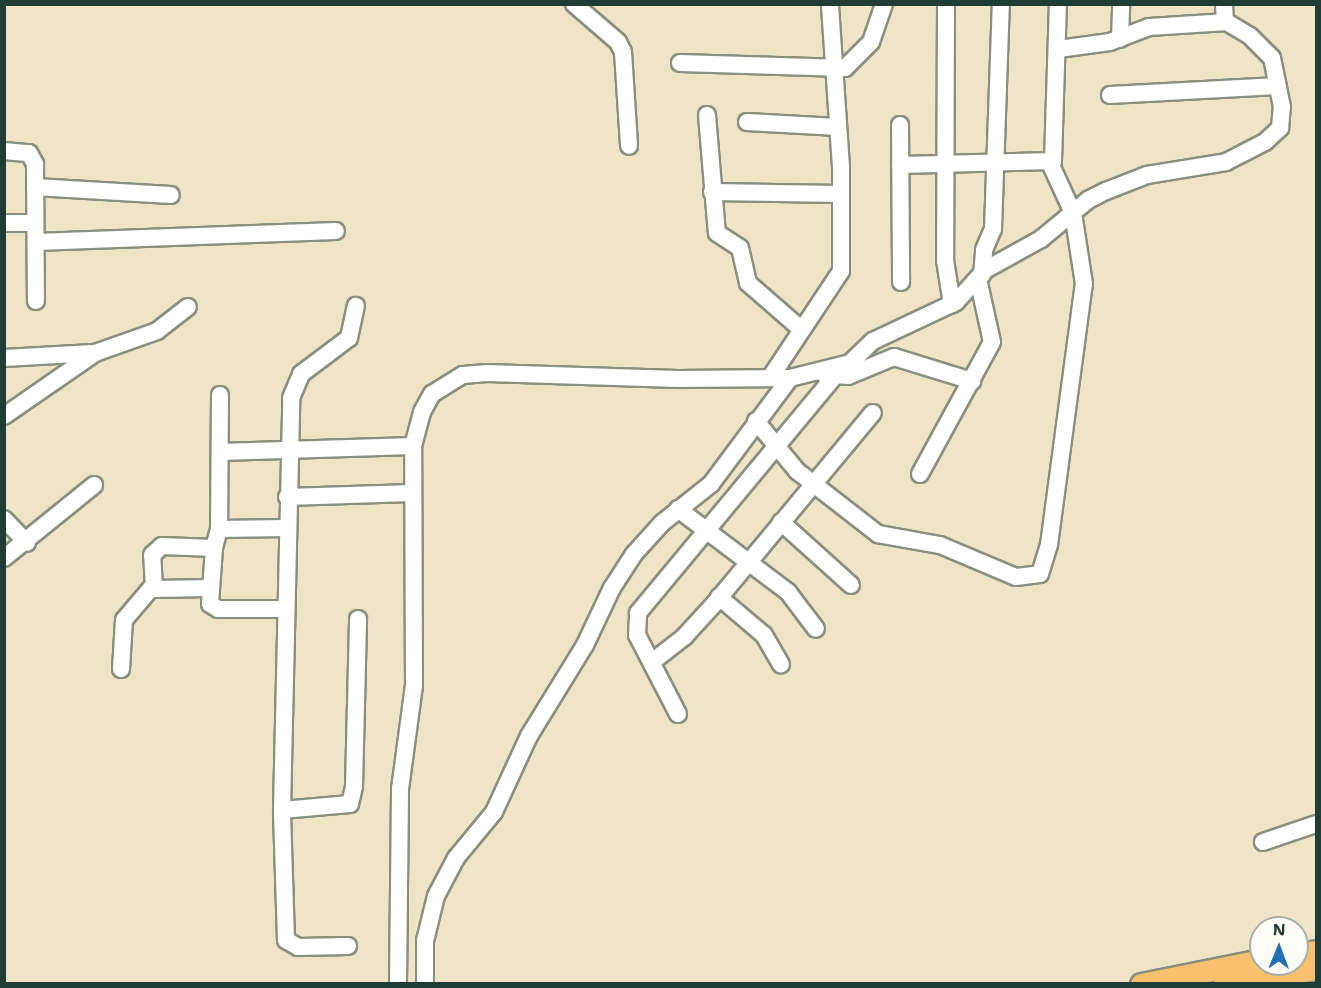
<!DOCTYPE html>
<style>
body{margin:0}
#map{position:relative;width:1321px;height:988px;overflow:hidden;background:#f0e4c7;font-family:"Shantell Sans",sans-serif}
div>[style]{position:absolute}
.roads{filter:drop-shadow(2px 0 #88907e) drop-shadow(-2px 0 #88907e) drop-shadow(0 2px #88907e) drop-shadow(0 -2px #88907e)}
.minor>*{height:16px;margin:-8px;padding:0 8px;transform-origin:8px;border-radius:8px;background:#fff}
.major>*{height:21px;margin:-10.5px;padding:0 10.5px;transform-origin:10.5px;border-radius:10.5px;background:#f8bf6c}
span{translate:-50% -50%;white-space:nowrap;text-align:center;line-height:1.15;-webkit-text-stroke:4.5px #fdfcf7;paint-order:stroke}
.frame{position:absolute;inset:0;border:6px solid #1f3d34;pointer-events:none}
.north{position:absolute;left:1249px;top:916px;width:60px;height:60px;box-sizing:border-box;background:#fdfcf7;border:2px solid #a4b0a9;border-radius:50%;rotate:1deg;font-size:16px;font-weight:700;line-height:24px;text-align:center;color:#1f3d34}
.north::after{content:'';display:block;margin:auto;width:21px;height:27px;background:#1f6fb2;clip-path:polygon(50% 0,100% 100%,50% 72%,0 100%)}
</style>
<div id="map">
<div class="roads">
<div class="minor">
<div style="left:574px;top:4px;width:58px;rotate:40.8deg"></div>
<div style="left:618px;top:42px;width:11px;rotate:63deg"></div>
<div style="left:623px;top:52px;width:94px;rotate:86.3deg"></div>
<div style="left:946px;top:4px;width:256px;rotate:90.2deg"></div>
<div style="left:945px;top:260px;width:45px;rotate:81deg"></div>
<div style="left:1224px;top:4px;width:17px;rotate:87deg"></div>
<div style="left:1120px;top:39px;width:35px;rotate:-88deg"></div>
<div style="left:680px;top:63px;width:165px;rotate:1.7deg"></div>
<div style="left:845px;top:68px;width:37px;rotate:-45deg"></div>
<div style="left:871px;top:42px;width:40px;rotate:-71.1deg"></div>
<div style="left:1110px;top:95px;width:168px;rotate:-3.1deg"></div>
<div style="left:707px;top:115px;width:118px;rotate:85.2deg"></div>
<div style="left:717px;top:233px;width:27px;rotate:33deg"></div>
<div style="left:740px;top:248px;width:36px;rotate:77deg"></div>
<div style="left:748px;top:283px;width:70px;rotate:41deg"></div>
<div style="left:747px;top:122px;width:91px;rotate:3.1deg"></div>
<div style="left:900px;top:125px;width:157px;rotate:89.6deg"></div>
<div style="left:4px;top:151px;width:25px;rotate:5deg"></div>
<div style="left:29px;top:153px;width:13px;rotate:61deg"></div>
<div style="left:35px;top:164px;width:137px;rotate:89.6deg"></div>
<div style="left:900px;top:165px;width:153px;rotate:-1.5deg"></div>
<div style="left:1053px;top:161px;width:157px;rotate:-88.2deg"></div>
<div style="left:35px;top:187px;width:136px;rotate:3.4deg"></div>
<div style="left:712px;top:192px;width:129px;rotate:0.9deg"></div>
<div style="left:4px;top:223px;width:31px"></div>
<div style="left:36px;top:242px;width:300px;rotate:-2.1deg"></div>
<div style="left:982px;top:275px;width:25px;rotate:-85deg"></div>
<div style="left:984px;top:250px;width:23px;rotate:-67deg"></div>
<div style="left:993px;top:229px;width:225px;rotate:-88deg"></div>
<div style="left:4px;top:358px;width:89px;rotate:-3.2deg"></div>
<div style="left:825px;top:375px;width:23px;rotate:2deg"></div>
<div style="left:848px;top:376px;width:50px;rotate:-22.4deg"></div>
<div style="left:894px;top:357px;width:82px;rotate:17.1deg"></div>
<div style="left:770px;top:378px;width:128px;rotate:-56.4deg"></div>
<div style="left:841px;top:271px;width:104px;rotate:-90deg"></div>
<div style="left:841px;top:167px;width:163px;rotate:-93.9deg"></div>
<div style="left:220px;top:395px;width:134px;rotate:90.4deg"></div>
<div style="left:219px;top:529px;width:20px;rotate:105deg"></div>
<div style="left:214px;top:548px;width:56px;rotate:94.1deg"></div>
<div style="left:210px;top:604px;width:9px;rotate:32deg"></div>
<div style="left:218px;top:609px;width:68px"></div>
<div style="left:4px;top:416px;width:111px;rotate:-34.7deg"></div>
<div style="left:95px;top:353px;width:66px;rotate:-19.5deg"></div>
<div style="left:157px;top:331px;width:39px;rotate:-38deg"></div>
<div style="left:756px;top:421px;width:65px;rotate:50.6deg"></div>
<div style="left:797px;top:471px;width:103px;rotate:37.9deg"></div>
<div style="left:878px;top:534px;width:63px;rotate:10.1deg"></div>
<div style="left:940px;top:545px;width:82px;rotate:22.8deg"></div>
<div style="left:1016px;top:577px;width:24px;rotate:-7deg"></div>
<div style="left:1040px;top:574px;width:30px;rotate:-73deg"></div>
<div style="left:1049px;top:545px;width:263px;rotate:-82.4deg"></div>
<div style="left:1084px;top:284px;width:72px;rotate:-98.8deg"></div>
<div style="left:1073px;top:213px;width:55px;rotate:-114.7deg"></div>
<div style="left:220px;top:452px;width:193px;rotate:-1.8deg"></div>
<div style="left:920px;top:474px;width:150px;rotate:-61.4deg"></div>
<div style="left:992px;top:342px;width:65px;rotate:-102.5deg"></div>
<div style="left:287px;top:497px;width:125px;rotate:-1.8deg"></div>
<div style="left:678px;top:509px;width:138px;rotate:37deg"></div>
<div style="left:788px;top:592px;width:46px;rotate:52.9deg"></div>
<div style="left:4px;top:519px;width:33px;rotate:46deg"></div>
<div style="left:781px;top:522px;width:94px;rotate:42deg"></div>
<div style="left:219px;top:529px;width:68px;rotate:-0.8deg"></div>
<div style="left:4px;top:558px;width:116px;rotate:-39deg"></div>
<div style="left:210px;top:588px;width:56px;rotate:179deg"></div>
<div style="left:154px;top:589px;width:34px;rotate:-93deg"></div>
<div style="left:152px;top:555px;width:13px;rotate:-42deg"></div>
<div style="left:162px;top:546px;width:52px;rotate:2.2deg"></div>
<div style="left:719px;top:597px;width:59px;rotate:40.2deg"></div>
<div style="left:764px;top:635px;width:34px;rotate:60deg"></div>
<div style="left:652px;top:662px;width:41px;rotate:-38deg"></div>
<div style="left:684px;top:637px;width:46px;rotate:-47.6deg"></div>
<div style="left:715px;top:603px;width:247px;rotate:-50.3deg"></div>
<div style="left:121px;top:669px;width:49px;rotate:-86.5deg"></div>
<div style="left:124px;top:620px;width:43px;rotate:-49.7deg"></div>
<div style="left:678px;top:714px;width:89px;rotate:-117.4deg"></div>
<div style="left:637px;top:635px;width:22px;rotate:-87deg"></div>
<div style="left:638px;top:613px;width:307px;rotate:-50.3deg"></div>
<div style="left:282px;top:810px;width:68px;rotate:-5deg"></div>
<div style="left:350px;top:804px;width:18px;rotate:-77deg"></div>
<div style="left:354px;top:786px;width:167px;rotate:-88.6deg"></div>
<div style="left:1263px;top:842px;width:56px;rotate:-18.8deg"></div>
<div style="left:348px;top:946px;width:50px;rotate:178.9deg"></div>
<div style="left:298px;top:947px;width:14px;rotate:-150deg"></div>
<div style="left:286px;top:940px;width:130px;rotate:-91.8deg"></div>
<div style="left:282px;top:810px;width:412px;rotate:-88.7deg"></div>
<div style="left:291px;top:398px;width:26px;rotate:-67deg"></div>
<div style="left:301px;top:374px;width:60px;rotate:-36.9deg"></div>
<div style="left:349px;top:338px;width:33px;rotate:-78deg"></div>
<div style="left:398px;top:984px;width:195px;rotate:-89.4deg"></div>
<div style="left:400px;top:789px;width:104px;rotate:-82.3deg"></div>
<div style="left:414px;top:686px;width:240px;rotate:-90.2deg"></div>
<div style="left:413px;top:446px;width:35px;rotate:-75deg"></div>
<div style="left:422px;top:412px;width:21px;rotate:-61deg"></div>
<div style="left:432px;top:394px;width:36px;rotate:-32deg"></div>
<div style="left:463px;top:375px;width:24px;rotate:-5deg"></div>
<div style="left:487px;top:373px;width:191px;rotate:1.8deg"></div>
<div style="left:678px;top:379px;width:112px;rotate:-0.5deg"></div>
<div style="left:425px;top:984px;width:43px;rotate:-90deg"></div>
<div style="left:425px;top:941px;width:46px;rotate:-76.3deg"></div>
<div style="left:436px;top:896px;width:43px;rotate:-62.2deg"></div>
<div style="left:456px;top:858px;width:60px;rotate:-50.4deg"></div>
<div style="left:494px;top:812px;width:84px;rotate:-65.3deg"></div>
<div style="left:529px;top:736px;width:107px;rotate:-58.4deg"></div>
<div style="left:585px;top:645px;width:63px;rotate:-64.7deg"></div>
<div style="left:612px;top:588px;width:40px;rotate:-57.1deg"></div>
<div style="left:634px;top:554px;width:42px;rotate:-47.9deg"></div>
<div style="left:662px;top:523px;width:63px;rotate:-38.5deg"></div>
<div style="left:711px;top:484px;width:132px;rotate:-53.3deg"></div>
<div style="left:790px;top:378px;width:62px;rotate:-14deg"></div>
<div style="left:850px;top:363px;width:32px;rotate:-44deg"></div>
<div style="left:873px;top:341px;width:92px;rotate:-25.2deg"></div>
<div style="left:956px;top:302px;width:43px;rotate:-47.8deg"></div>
<div style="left:985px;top:270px;width:64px;rotate:-29deg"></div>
<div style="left:1041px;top:239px;width:61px;rotate:-39.7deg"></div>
<div style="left:1088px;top:200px;width:20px;rotate:-27deg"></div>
<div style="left:1106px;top:191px;width:44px;rotate:-21.3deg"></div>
<div style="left:1147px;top:175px;width:80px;rotate:-9.3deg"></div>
<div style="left:1226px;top:162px;width:44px;rotate:-27.1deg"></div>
<div style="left:1265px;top:142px;width:21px;rotate:-43deg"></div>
<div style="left:1280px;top:128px;width:21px;rotate:-85deg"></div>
<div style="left:1282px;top:107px;width:50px;rotate:-101.5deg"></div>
<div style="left:1272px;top:58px;width:31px;rotate:-135deg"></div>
<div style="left:1250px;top:36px;width:27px;rotate:-149deg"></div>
<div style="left:1227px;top:22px;width:78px;rotate:176.3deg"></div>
<div style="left:1149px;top:27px;width:42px;rotate:159deg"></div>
<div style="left:1110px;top:42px;width:52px;rotate:172.3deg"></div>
</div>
<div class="major">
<div style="left:1297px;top:954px;width:19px;rotate:-9deg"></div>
<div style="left:1141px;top:984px;width:122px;rotate:-11.3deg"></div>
<div style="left:1224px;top:984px;width:93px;rotate:-9.3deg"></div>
</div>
</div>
<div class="frame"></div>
<div class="north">N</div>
</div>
